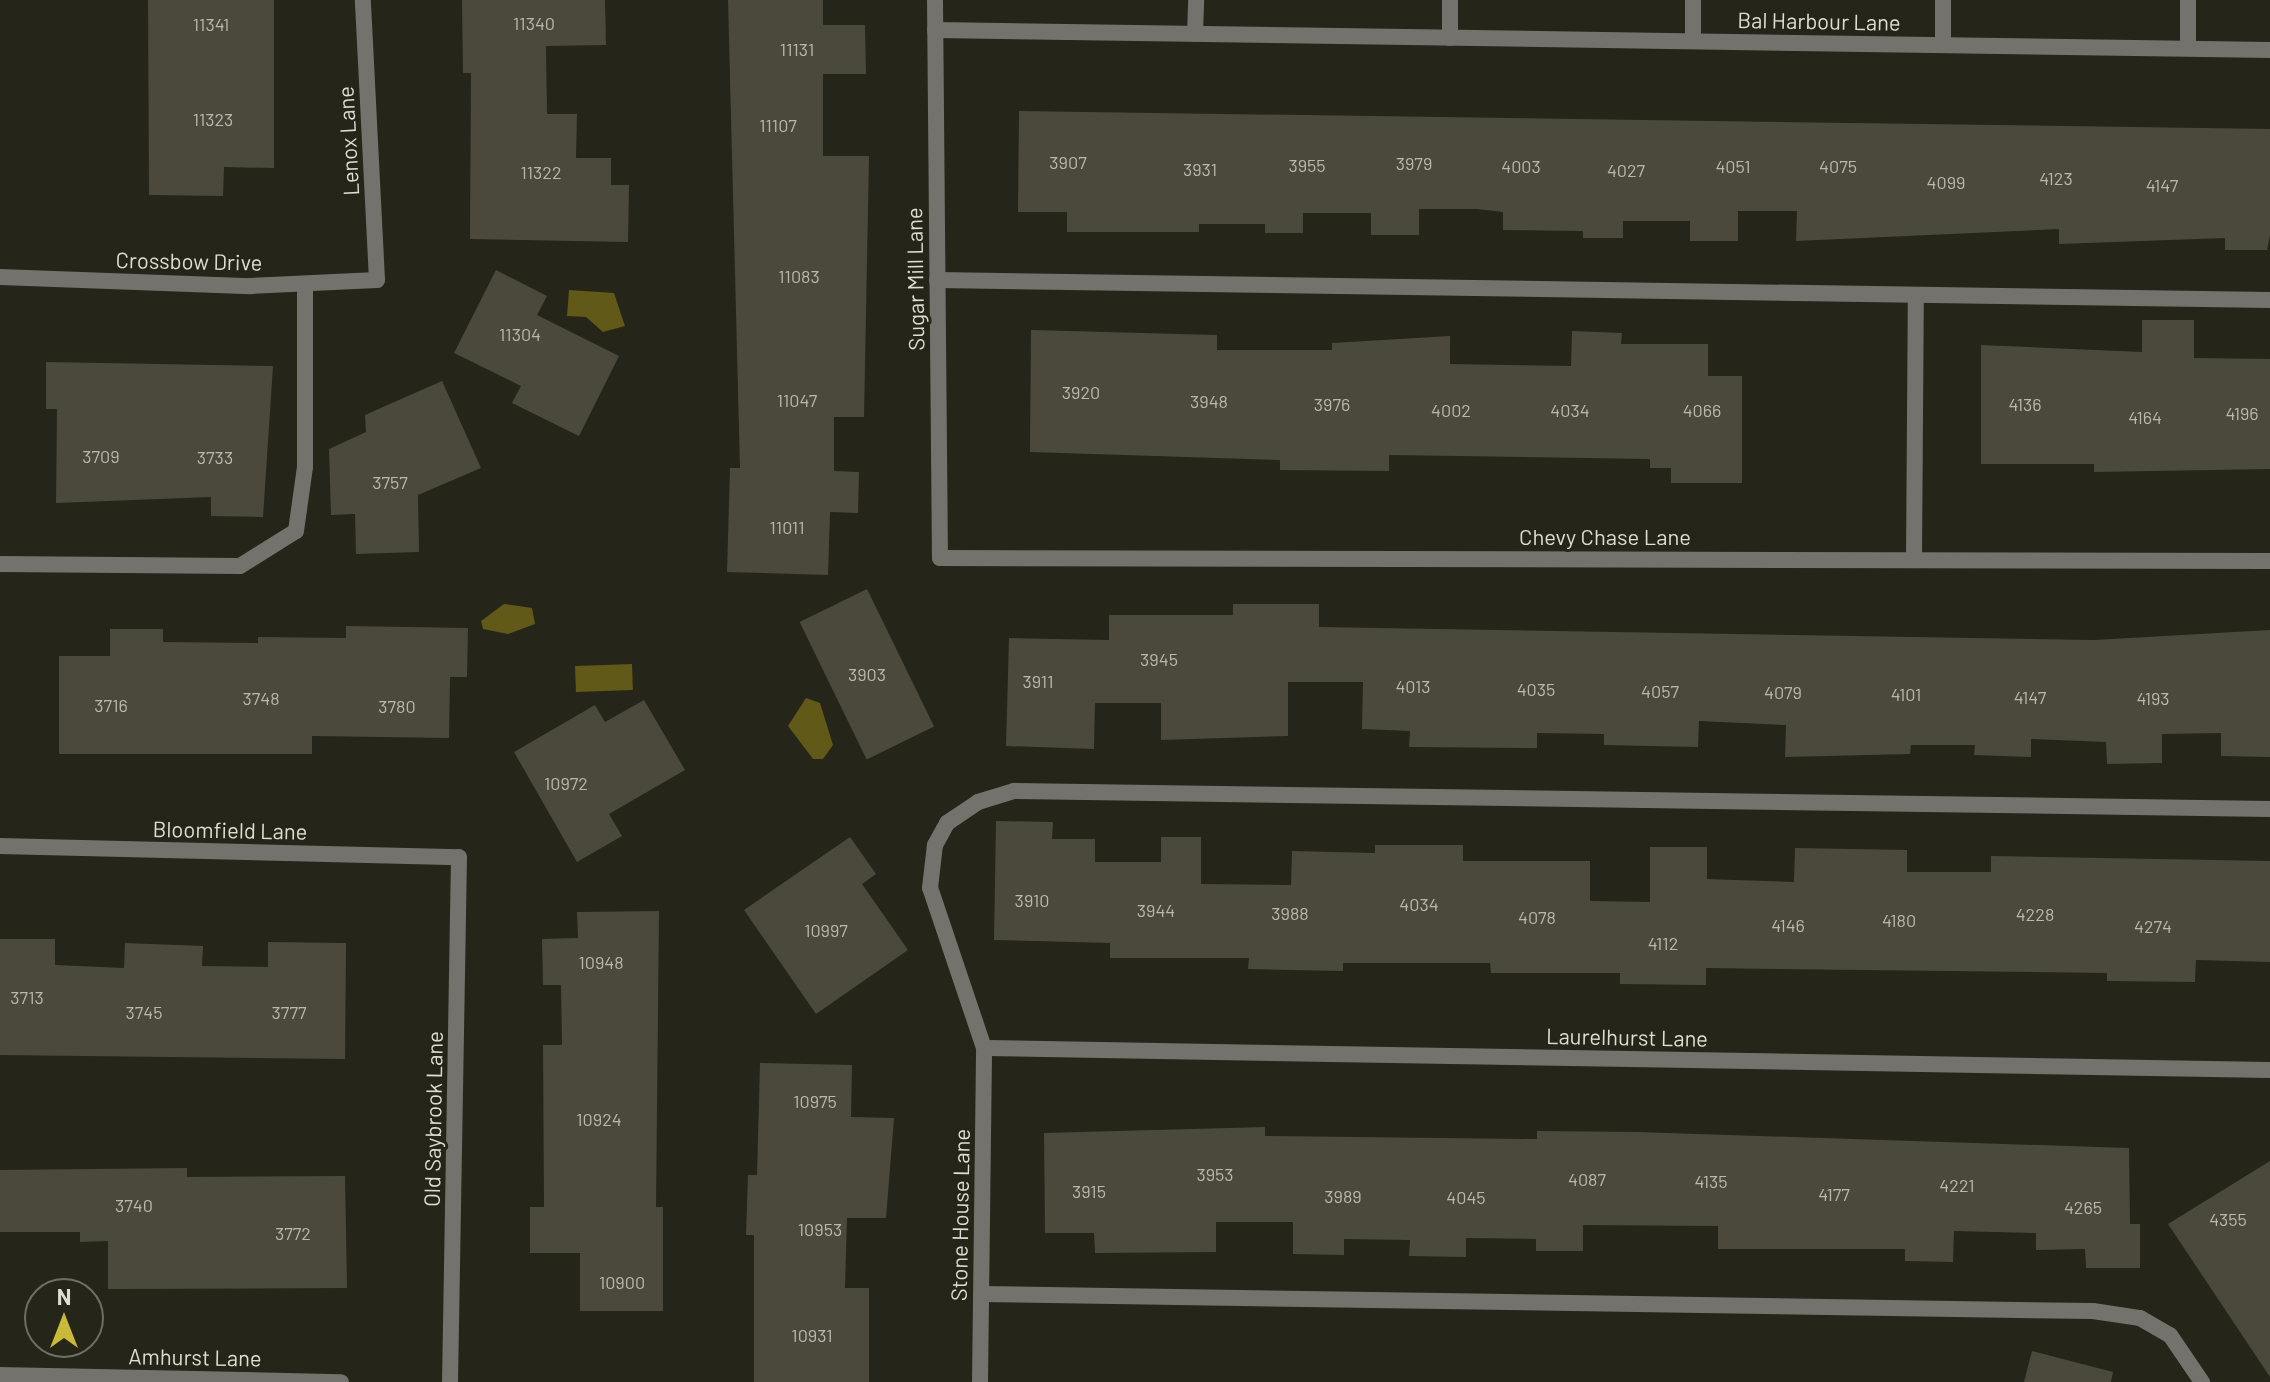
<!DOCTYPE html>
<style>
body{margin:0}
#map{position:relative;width:2270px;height:1382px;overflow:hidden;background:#262519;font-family:Barlow,sans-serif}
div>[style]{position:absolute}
.water>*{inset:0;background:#615917;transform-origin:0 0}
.building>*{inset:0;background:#4b493c;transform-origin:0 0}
.service>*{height:16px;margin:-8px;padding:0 8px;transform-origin:8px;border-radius:8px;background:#73726c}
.minor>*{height:16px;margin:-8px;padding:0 8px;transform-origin:8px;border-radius:8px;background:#73726c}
span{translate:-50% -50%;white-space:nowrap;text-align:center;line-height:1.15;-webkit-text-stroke:6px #262519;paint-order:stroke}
.number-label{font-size:18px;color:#b9b8af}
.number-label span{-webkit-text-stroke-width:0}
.street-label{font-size:22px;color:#deddd5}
.north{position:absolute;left:24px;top:1278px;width:80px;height:80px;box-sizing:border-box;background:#262519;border:2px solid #706f64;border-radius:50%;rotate:0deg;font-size:22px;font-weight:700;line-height:32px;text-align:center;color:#deddd5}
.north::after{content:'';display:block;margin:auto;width:28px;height:36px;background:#caba3a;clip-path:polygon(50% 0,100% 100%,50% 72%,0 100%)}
</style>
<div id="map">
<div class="water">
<div style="clip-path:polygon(569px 290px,614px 293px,625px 326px,603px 332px,586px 317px,567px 316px)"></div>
<div style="clip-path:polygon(504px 604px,532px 608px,535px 624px,508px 634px,483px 629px,481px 621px)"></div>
<div style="left:632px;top:664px;width:26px;height:57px;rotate:88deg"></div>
<div style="clip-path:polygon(806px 698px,820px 703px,833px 745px,823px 759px,813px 759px,788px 726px)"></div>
</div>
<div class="building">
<div style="clip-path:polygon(148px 0,274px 0,274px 168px,224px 167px,223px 196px,149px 195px)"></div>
<div style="clip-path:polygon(462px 0,605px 0,606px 45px,546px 46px,547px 114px,577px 114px,576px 158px,611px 158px,611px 185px,629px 185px,628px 242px,470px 239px,471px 73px,463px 73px)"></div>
<div style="clip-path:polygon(728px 0,823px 0,823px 25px,865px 25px,866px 74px,823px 74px,823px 156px,869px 156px,864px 417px,834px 417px,834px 471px,859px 472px,858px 513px,830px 512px,828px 575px,727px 572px,730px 468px,740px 468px)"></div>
<div style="clip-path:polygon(1019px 111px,2270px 129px,2270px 235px,2267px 250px,2225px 250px,2225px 238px,2059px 244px,2059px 229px,1796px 241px,1797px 211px,1738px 211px,1738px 241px,1690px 241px,1690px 221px,1623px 221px,1623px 238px,1583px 238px,1583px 231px,1503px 230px,1503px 212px,1477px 209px,1419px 209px,1419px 235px,1371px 235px,1371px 213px,1303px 213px,1303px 233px,1265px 233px,1265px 224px,1199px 224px,1199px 232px,1067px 232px,1067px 212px,1018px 212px)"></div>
<div style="clip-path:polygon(496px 270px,547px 296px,537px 315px,619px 356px,579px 436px,512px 403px,521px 386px,454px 353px)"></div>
<div style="clip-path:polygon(2142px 320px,2194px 320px,2194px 358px,2270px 359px,2270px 469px,2094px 472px,2094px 464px,1981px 464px,1981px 345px,2142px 352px)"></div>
<div style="clip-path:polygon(1031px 330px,1217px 335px,1217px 350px,1332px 350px,1332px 343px,1450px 336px,1450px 364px,1571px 366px,1572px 331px,1622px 333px,1621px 344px,1708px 344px,1708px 376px,1742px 376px,1742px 483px,1671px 483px,1671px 468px,1650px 468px,1650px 459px,1389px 455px,1389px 471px,1280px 470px,1280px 460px,1030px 452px)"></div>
<div style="clip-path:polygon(46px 362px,273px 366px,263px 517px,211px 516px,211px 497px,56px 503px,57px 409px,46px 409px)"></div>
<div style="clip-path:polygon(442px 381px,481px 468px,418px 495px,419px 552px,356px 554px,355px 514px,331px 515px,329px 449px,366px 432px,365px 415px)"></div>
<div style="left:867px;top:589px;width:153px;height:75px;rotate:64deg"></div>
<div style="clip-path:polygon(1233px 604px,1319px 604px,1319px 627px,2094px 640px,2270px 630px,2270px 757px,2221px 756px,2221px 733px,2162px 734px,2162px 763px,2107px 764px,2106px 742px,2031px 739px,2031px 757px,1974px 755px,1975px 745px,1911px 745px,1910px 754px,1785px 757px,1786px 725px,1699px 721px,1698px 747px,1604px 745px,1604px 734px,1537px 733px,1537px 748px,1409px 747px,1410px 731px,1362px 729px,1363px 682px,1288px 682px,1288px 736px,1161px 740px,1161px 703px,1095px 703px,1094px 749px,1006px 746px,1009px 638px,1109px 640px,1109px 615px,1233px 615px)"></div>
<div style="clip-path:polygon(346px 626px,468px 628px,467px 677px,450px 677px,449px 738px,312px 736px,312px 754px,59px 754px,59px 656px,110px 656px,110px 629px,163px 629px,163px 642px,258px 643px,258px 637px,346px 638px)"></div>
<div style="clip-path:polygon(644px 700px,685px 770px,609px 814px,622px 836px,577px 862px,514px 752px,595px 705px,605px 722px)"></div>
<div style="clip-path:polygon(996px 821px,1053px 822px,1052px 839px,1095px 839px,1095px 862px,1161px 862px,1161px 837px,1201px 837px,1201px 884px,1291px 885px,1292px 851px,1375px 853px,1375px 845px,1463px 845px,1463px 861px,1590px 861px,1590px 901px,1650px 902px,1650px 847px,1707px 847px,1707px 879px,1794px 882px,1795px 848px,1907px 850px,1907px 872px,1991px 872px,1991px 856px,2270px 861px,2270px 962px,2196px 960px,2195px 982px,2107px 981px,2107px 973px,1706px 968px,1706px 985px,1620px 984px,1620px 973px,1491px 973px,1490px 963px,1343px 963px,1343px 971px,1248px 969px,1249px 958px,1110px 958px,1110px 943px,994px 940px)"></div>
<div style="clip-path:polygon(850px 837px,876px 874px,862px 884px,908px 950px,816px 1014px,744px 910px)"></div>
<div style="clip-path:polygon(659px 911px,656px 1207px,663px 1207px,663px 1311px,580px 1311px,580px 1253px,530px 1253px,530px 1207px,544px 1207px,543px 1045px,562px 1045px,561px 985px,543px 985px,542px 939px,578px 938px,577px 912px)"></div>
<div style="clip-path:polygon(0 939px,55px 939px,55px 965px,124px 968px,125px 943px,203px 946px,202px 966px,268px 967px,268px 942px,346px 943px,345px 1059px,0 1055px)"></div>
<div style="clip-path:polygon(760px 1063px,852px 1065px,851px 1117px,894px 1118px,886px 1218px,847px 1218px,845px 1288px,869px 1288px,869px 1382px,754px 1382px,754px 1235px,746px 1235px,748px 1175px,757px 1175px)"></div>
<div style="clip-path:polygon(1265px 1127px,1265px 1136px,1537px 1139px,1537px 1131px,1637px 1132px,2129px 1148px,2130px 1224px,2140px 1224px,2140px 1268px,2086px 1268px,2085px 1249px,2036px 1250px,2036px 1233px,1954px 1231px,1953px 1262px,1905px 1261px,1905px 1249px,1718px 1249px,1718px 1226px,1583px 1225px,1583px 1251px,1536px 1251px,1536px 1239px,1466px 1238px,1466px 1257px,1409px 1256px,1410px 1240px,1344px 1239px,1344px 1255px,1293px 1254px,1293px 1222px,1216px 1222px,1216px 1252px,1095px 1253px,1094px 1233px,1045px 1233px,1044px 1133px)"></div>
<div style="clip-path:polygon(2270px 1161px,2270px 1377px,2168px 1224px)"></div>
<div style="clip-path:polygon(187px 1168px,187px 1177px,345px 1176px,347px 1288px,108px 1289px,108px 1241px,80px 1242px,80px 1232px,0 1232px,0 1170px)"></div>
<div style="clip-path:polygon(2032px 1351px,2113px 1372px,2111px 1382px,2024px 1382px)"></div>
</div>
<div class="service">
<div style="left:1195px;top:34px;width:34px;rotate:-88deg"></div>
<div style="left:1693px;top:41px;width:41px;rotate:-90deg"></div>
<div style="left:2188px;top:48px;width:48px;rotate:-90deg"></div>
<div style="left:937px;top:280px;width:1333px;rotate:0.86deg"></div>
<div style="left:1914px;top:560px;width:265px;rotate:-89.6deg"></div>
<div style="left:0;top:564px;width:240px;rotate:0.5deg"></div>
<div style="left:240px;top:566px;width:66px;rotate:-32deg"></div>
<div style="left:296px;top:531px;width:65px;rotate:-82deg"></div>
<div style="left:305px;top:467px;width:183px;rotate:-90deg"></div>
<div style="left:984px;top:1048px;width:169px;rotate:-108.6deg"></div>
<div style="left:930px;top:888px;width:43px;rotate:-83.4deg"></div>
<div style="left:935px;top:845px;width:25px;rotate:-61deg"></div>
<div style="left:947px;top:823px;width:37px;rotate:-34deg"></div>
<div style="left:978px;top:802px;width:38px;rotate:-17deg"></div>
<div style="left:1014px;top:791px;width:1256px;rotate:0.82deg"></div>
<div style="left:981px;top:1294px;width:1112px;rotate:0.88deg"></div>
<div style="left:2093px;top:1311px;width:48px;rotate:8.5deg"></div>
<div style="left:2140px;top:1318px;width:34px;rotate:30deg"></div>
<div style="left:2170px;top:1335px;width:57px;rotate:55.8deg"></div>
</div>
<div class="minor">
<div style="left:935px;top:0;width:558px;rotate:89.49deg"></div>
<div style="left:940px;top:558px;width:1330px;rotate:0.13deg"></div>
<div style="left:935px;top:30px;width:1335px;rotate:0.86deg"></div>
<div style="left:1450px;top:38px;width:38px;rotate:-90deg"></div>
<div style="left:1943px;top:45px;width:45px;rotate:-90deg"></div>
<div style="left:0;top:277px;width:251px;rotate:2.1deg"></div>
<div style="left:251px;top:286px;width:126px;rotate:-2.7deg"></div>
<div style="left:377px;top:280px;width:280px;rotate:-92.9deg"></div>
<div style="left:0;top:846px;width:459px;rotate:1.4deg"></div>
<div style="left:459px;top:857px;width:525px;rotate:90.98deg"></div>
<div style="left:0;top:1375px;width:341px;rotate:1.2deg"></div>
<div style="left:980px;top:1382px;width:334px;rotate:-89.3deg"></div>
<div style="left:984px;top:1048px;width:1286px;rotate:0.98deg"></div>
</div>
<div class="number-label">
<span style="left:534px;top:23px">11340</span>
<span style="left:211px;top:24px">11341</span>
<span style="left:797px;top:49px">11131</span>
<span style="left:213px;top:119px">11323</span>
<span style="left:778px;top:125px">11107</span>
<span style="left:1068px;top:162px">3907</span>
<span style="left:1414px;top:163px">3979</span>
<span style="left:1307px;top:165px">3955</span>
<span style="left:1521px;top:166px">4003</span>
<span style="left:1733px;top:166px">4051</span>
<span style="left:1838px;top:166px">4075</span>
<span style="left:1200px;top:169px">3931</span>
<span style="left:1626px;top:170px">4027</span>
<span style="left:541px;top:172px">11322</span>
<span style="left:2056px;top:178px">4123</span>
<span style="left:1946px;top:182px">4099</span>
<span style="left:2162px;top:185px">4147</span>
<span style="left:799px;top:276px">11083</span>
<span style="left:520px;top:334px">11304</span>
<span style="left:1081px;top:392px">3920</span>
<span style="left:797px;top:400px">11047</span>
<span style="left:1209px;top:401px">3948</span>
<span style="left:1332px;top:404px">3976</span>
<span style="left:2025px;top:404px">4136</span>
<span style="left:1451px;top:410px">4002</span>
<span style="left:1570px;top:410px">4034</span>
<span style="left:1702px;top:410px">4066</span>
<span style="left:2242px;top:413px">4196</span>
<span style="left:2145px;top:417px">4164</span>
<span style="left:101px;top:456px">3709</span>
<span style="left:215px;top:457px">3733</span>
<span style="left:390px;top:482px">3757</span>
<span style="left:787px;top:527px">11011</span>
<span style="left:1159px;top:659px">3945</span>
<span style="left:867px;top:674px">3903</span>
<span style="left:1038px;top:681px">3911</span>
<span style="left:1413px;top:686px">4013</span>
<span style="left:1536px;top:689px">4035</span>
<span style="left:1660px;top:691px">4057</span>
<span style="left:1783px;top:692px">4079</span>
<span style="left:1906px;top:694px">4101</span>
<span style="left:2030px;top:697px">4147</span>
<span style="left:261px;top:698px">3748</span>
<span style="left:2153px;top:698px">4193</span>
<span style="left:111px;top:705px">3716</span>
<span style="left:397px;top:706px">3780</span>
<span style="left:566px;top:783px">10972</span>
<span style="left:1032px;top:900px">3910</span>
<span style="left:1419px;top:904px">4034</span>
<span style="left:1156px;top:910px">3944</span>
<span style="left:1290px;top:913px">3988</span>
<span style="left:2035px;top:914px">4228</span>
<span style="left:1537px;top:917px">4078</span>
<span style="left:1899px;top:920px">4180</span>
<span style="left:1788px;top:925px">4146</span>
<span style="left:2153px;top:926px">4274</span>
<span style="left:826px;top:930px">10997</span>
<span style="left:1663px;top:943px">4112</span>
<span style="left:601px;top:962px">10948</span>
<span style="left:27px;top:997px">3713</span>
<span style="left:144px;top:1012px">3745</span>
<span style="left:289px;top:1012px">3777</span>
<span style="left:815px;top:1101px">10975</span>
<span style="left:599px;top:1119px">10924</span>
<span style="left:1215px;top:1174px">3953</span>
<span style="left:1587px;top:1179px">4087</span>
<span style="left:1711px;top:1181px">4135</span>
<span style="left:1957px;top:1185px">4221</span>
<span style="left:1089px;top:1191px">3915</span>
<span style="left:1834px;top:1194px">4177</span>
<span style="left:1343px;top:1196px">3989</span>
<span style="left:1466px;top:1197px">4045</span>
<span style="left:134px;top:1205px">3740</span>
<span style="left:2083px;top:1207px">4265</span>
<span style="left:2228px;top:1219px">4355</span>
<span style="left:820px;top:1229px">10953</span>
<span style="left:293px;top:1233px">3772</span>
<span style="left:622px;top:1282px">10900</span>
<span style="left:812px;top:1335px">10931</span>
</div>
<div class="street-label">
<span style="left:1819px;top:21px;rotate:1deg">Bal Harbour Lane</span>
<span style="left:348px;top:141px;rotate:-93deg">Lenox Lane</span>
<span style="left:189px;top:261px;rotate:1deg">Crossbow Drive</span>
<span style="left:915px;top:279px;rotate:-91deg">Sugar Mill Lane</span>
<span style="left:1605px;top:537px">Chevy Chase Lane</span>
<span style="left:230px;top:830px;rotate:1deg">Bloomfield Lane</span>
<span style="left:1627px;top:1037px;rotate:1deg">Laurelhurst Lane</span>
<span style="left:433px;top:1119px;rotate:-89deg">Old Saybrook Lane</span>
<span style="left:960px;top:1215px;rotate:-89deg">Stone House Lane</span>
<span style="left:195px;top:1357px;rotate:1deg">Amhurst Lane</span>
</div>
<div class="north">N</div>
</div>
